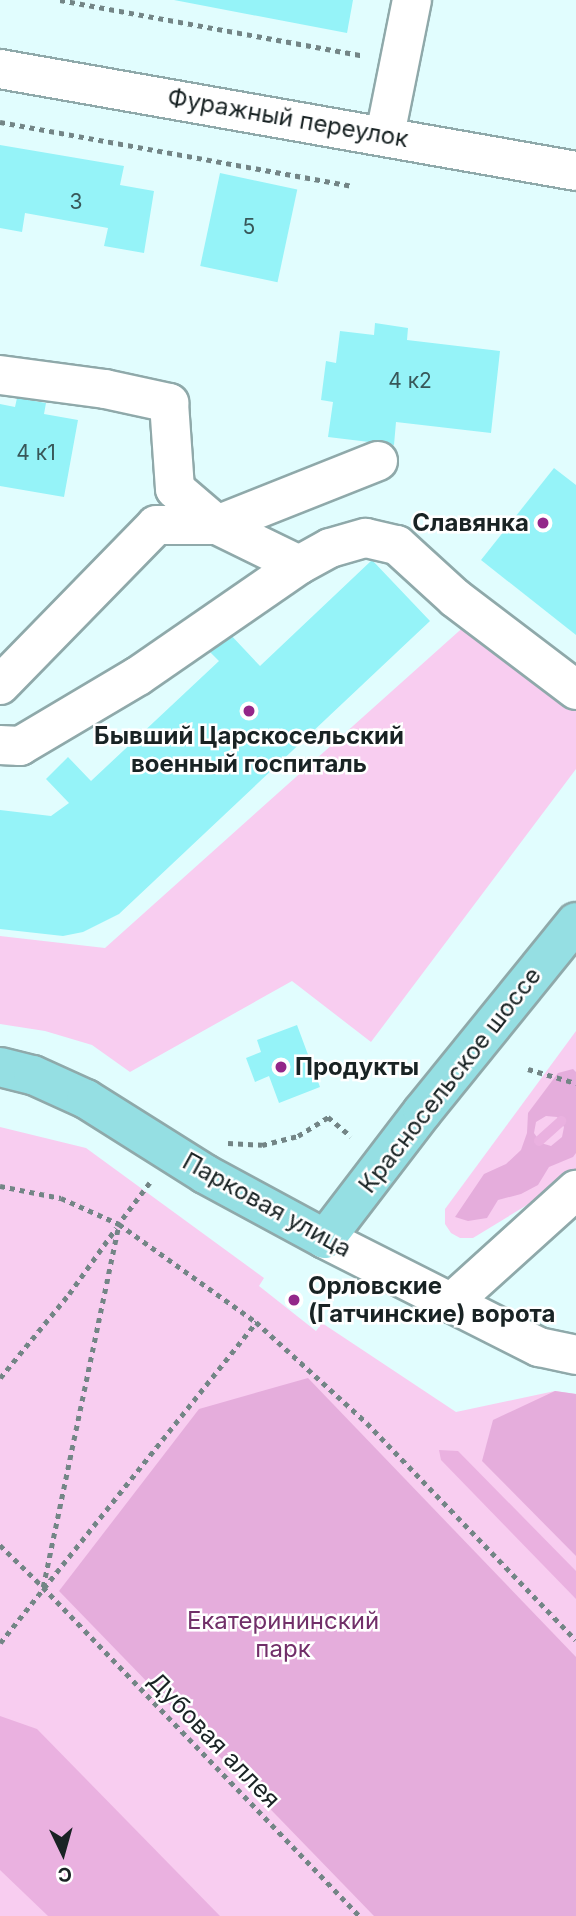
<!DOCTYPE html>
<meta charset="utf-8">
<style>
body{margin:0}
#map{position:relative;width:576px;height:1916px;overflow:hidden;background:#e1fdfe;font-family:Inter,sans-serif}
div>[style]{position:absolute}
.green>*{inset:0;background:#f8cdf0}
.forest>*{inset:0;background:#e5addc}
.water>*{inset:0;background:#eab1e0}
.stream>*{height:10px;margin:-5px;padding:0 5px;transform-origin:5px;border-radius:5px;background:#eab1e0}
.building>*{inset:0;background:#95f3f8;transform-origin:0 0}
.path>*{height:4.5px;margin-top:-2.25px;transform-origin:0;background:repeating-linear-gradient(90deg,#738586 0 5px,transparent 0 10px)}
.roads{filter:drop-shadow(2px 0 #8fa9aa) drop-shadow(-2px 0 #8fa9aa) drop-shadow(0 2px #8fa9aa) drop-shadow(0 -2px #8fa9aa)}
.minor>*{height:38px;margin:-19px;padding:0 19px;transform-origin:19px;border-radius:19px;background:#fff}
.major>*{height:38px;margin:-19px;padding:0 19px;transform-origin:19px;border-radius:19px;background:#95dfe3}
.dots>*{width:19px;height:19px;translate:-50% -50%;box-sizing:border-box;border:4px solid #fff;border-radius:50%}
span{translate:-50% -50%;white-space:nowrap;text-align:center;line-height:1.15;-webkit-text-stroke:5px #fff;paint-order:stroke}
.number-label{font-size:21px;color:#385759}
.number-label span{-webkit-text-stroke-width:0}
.street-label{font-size:24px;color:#192324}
.poi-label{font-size:24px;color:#192324;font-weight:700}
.right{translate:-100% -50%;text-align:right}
.left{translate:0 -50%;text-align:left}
.park-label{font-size:24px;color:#712f69}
.north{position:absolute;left:28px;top:1818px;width:70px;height:70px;-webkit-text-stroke:5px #fff;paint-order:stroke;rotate:175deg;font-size:19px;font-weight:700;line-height:28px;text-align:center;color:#192324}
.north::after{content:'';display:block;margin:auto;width:24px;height:32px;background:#192324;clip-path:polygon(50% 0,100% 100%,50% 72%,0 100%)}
</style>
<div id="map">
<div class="green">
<div style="clip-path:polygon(468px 623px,576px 703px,576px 769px,371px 1042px,292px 981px,130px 1072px,92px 1045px,45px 1031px,0 1024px,0 936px,105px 948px)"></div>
<div style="clip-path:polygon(576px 1031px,576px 1169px,527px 1205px,473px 1238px,460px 1238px,451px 1233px,445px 1224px,445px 1209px)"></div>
<div style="clip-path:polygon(0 1127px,86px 1148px,264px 1278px,259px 1286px,316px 1331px,322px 1323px,456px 1412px,555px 1391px,576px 1394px,576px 1916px,0 1916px)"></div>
</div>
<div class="forest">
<div style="clip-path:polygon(evenodd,573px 1069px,576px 1072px,576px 1153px,573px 1157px,549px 1167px,538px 1185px,521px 1194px,498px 1200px,487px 1218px,468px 1221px,455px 1217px,484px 1174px,506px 1164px,521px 1150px,527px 1133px,528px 1113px,558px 1073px,573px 1069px,546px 1116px,557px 1117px,564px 1127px,562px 1137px,551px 1146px,541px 1143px,534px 1133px,536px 1122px,546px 1116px)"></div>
<div style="clip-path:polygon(308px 1378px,576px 1657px,576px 1916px,374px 1916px,59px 1591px,199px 1409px)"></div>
<div style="clip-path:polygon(555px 1391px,576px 1394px,576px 1556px,482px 1461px,493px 1420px)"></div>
</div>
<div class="water">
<div style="clip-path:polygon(439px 1450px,458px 1451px,576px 1571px,576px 1599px,441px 1460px)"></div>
<div style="clip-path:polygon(0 1716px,37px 1729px,220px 1916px,48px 1916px,0 1870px)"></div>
</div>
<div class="stream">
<div style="left:539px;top:1141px;width:30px;rotate:-42deg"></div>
</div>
<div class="building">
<div style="clip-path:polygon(174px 0,353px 0,347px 33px)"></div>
<div style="clip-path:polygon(0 145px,124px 166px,120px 185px,154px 191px,144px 253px,104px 246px,108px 228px,25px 213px,22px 232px,0 228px)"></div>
<div style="left:220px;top:173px;width:79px;height:95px;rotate:12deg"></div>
<div style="clip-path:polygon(375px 323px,408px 328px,407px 340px,500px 351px,491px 433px,396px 422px,394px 445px,328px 437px,333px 402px,321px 400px,326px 361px,336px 363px,340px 331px,374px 335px)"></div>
<div style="clip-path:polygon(17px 398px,46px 403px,44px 414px,78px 420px,64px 497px,0 486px,0 404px,15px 407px)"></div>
<div style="clip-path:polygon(554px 468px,576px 485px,576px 635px,481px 560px)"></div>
<div style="clip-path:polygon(372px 560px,430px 621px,119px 914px,83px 932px,63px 936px,0 929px,0 810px,51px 816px,69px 803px,46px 779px,68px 757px,91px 781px,219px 661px,209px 651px,228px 632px,260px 666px)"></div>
<div style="clip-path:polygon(297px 1025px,320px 1087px,279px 1103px,269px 1076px,255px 1082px,246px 1058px,261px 1052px,257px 1040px)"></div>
</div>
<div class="path">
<div style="left:60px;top:0;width:309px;rotate:10.4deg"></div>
<div style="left:0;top:122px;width:357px;rotate:10.3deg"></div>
<div style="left:528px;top:1069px;width:50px;rotate:16.3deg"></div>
<div style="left:228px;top:1143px;width:34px;rotate:3deg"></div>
<div style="left:262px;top:1145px;width:37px;rotate:-14deg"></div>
<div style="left:298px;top:1136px;width:36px;rotate:-32deg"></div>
<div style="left:328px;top:1117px;width:30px;rotate:40deg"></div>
<div style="left:150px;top:1183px;width:51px;rotate:127.1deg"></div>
<div style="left:119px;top:1224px;width:168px;rotate:35.6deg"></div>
<div style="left:256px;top:1322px;width:150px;rotate:42.3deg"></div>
<div style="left:367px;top:1423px;width:301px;rotate:46.1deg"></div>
<div style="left:0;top:1186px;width:62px;rotate:11.1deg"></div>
<div style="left:61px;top:1198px;width:64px;rotate:24.1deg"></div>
<div style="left:0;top:1378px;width:109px;rotate:-50.6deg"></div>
<div style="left:69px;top:1294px;width:81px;rotate:-54.5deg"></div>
<div style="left:0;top:1545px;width:60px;rotate:44.3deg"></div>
<div style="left:43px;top:1587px;width:371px;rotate:-78.2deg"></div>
<div style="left:43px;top:1587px;width:457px;rotate:46.1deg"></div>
<div style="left:0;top:1643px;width:411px;rotate:-51.4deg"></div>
</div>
<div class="roads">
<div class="minor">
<div style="left:0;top:69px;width:585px;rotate:10.04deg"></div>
<div style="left:385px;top:135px;width:138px;rotate:-78.7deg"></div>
<div style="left:0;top:375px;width:106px;rotate:7.6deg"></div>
<div style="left:105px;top:389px;width:66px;rotate:12.3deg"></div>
<div style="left:169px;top:403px;width:86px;rotate:86deg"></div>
<div style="left:175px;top:489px;width:55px;rotate:40.6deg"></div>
<div style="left:378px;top:461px;width:173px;rotate:158.3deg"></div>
<div style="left:217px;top:525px;width:91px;rotate:26deg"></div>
<div style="left:299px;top:565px;width:35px;rotate:-29deg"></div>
<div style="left:330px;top:548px;width:37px;rotate:-16deg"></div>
<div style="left:366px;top:538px;width:32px;rotate:13deg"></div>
<div style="left:397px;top:545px;width:79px;rotate:42.4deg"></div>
<div style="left:455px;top:598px;width:152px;rotate:37.2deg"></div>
<div style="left:0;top:685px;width:223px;rotate:-45.7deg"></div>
<div style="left:156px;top:525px;width:61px"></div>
<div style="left:0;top:745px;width:20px;rotate:3deg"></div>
<div style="left:20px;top:746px;width:137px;rotate:-30.7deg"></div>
<div style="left:138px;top:676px;width:196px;rotate:-34.6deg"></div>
<div style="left:325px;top:1239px;width:240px;rotate:26.8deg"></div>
<div style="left:539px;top:1347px;width:38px;rotate:12deg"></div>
<div style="left:451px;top:1303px;width:169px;rotate:-42.1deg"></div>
</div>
<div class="major">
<div style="left:0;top:1067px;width:34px;rotate:14deg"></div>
<div style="left:33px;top:1075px;width:58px;rotate:24.4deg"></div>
<div style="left:86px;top:1099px;width:141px;rotate:32.2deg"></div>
<div style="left:205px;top:1174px;width:136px;rotate:28.4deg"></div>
<div style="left:325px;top:1239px;width:161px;rotate:-52.6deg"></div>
<div style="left:423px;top:1111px;width:243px;rotate:-51deg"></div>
</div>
</div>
<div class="dots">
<div style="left:543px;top:523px;background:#932789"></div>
<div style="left:249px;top:711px;background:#932789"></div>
<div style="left:281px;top:1067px;background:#932789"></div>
<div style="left:294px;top:1300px;background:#932789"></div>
</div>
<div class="number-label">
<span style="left:76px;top:202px">3</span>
<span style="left:249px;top:227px">5</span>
<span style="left:410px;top:381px">4 к2</span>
<span style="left:36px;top:453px">4 к1</span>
</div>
<div class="street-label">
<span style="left:288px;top:118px;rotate:10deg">Фуражный переулок</span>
<span style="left:450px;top:1080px;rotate:-52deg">Красносельское шоссе</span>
<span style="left:267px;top:1205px;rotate:29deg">Парковая улица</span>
<span style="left:214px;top:1740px;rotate:46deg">Дубовая аллея</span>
</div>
<div class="poi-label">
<span class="right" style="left:529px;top:523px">Славянка</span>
<span style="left:249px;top:750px">Бывший Царскосельский<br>военный госпиталь</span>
<span class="left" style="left:295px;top:1067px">Продукты</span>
<span class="left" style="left:308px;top:1300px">Орловские<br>(Гатчинские) ворота</span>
</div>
<div class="park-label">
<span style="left:283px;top:1635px">Екатерининский<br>парк</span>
</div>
<div class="north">С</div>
</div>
